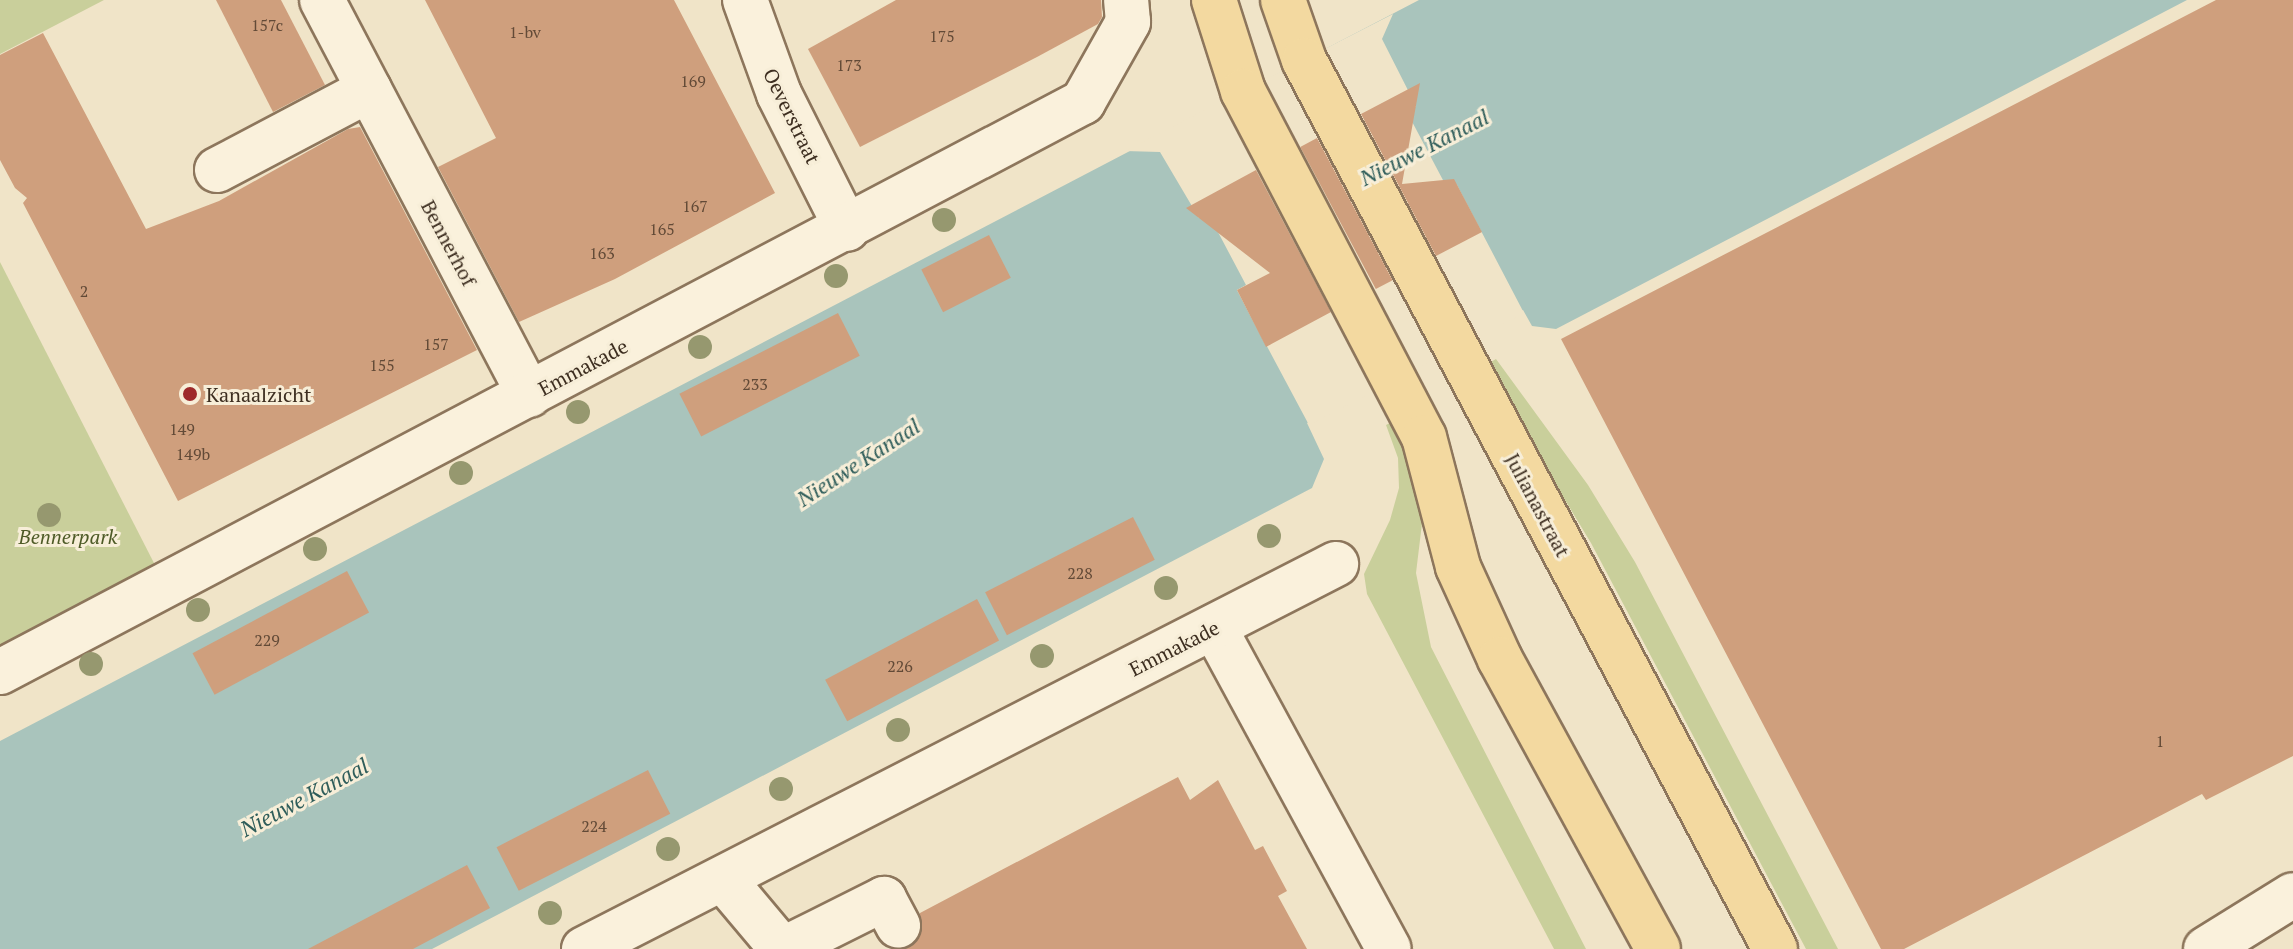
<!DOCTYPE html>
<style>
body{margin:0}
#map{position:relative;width:2293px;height:949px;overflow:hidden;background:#f0e4c8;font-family:"PT Serif",serif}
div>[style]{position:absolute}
.green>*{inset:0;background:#c9cf9b}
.water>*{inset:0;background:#a9c4bc}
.pier>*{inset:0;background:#f0e4c8}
.building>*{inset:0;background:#cf9f7d;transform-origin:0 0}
.roads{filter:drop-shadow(2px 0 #8d765c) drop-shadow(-2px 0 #8d765c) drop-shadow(0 2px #8d765c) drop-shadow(0 -2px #8d765c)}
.minor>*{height:44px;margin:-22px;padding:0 22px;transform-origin:22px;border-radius:22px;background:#faf1dc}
.major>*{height:44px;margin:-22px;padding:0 22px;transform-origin:22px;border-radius:22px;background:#f3d9a0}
.trees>*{width:24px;height:24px;margin:-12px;border-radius:50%;background:#96986f}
.dots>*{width:22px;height:22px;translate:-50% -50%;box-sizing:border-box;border:4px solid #f7eed8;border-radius:50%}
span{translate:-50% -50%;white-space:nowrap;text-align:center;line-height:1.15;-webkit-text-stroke:6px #f7eed8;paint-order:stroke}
.number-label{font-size:16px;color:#624a37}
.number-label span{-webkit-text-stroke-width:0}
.street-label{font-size:20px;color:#3d2e20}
.poi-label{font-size:20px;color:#3d2e20}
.left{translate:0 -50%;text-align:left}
.park-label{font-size:20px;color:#4d5a26;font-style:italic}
.water-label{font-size:22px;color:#2f5d5a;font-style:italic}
</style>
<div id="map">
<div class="green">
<div style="clip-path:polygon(0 0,104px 0,0 54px)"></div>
<div style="clip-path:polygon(0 262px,155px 565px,0 647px)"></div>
<div style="clip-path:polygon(1496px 359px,1588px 485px,1635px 562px,1838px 949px,1806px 949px,1591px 543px,1484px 366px)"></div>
<div style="clip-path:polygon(1394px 421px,1417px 468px,1424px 507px,1416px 573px,1431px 647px,1586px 949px,1554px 949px,1367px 594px,1364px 574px,1390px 520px,1399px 488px,1398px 458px,1386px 425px)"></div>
</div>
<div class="water">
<div style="clip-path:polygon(evenodd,1419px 0,2187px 0,1556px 329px,1532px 326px,1523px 310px,1307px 423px,1324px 459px,1312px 488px,432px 949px,0 949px,0 741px,1419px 0,1408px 90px,1408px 113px,1199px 218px,1192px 204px,1408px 90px,1419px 0,1444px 183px,1481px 232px,1266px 346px,1237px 290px,1444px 183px)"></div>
</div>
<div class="pier">
<div style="clip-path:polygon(evenodd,1393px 14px,1382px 39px,1416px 106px,1408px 114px,1444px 182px,1452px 180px,1457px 185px,1524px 313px,1309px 425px,1237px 290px,1246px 285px,1210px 217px,1199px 218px,1160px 152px,1125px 151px,1393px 14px,1406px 95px,1406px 110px,1209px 213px,1197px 206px,1406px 95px,1393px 14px,1450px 184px,1476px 230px,1268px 341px,1242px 292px,1450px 184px)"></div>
</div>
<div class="building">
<div style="clip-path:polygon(216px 0,281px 0,325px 85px,273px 112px)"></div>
<div style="clip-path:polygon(425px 0,674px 0,775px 193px,615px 279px,519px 322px,438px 167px,496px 138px)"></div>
<div style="clip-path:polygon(896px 0,1101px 0,1102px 17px,1098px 24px,1037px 57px,860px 147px,808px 49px)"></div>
<div style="clip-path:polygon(2216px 0,2293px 0,2293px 756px,2206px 800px,2202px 794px,1904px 949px,1881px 949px,1561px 339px)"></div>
<div style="clip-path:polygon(43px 33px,146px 229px,219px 201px,348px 129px,360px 127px,477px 350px,178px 501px,23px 203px,27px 198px,15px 188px,0 160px,0 55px)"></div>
<div style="clip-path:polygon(1420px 83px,1402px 184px,1454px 179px,1482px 232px,1436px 256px,1361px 114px)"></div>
<div style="left:1317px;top:138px;width:161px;height:19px;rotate:62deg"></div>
<div style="clip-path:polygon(1256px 170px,1331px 312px,1266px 347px,1237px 290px,1270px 273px,1186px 208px)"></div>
<div style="left:989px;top:235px;width:48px;height:76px;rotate:63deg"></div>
<div style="left:838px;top:313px;width:48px;height:178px;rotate:63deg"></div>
<div style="left:1133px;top:517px;width:48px;height:166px;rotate:63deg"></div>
<div style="left:347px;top:571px;width:47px;height:175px;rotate:62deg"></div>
<div style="left:977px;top:599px;width:47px;height:172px;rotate:62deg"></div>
<div style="left:648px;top:770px;width:49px;height:170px;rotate:63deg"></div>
<div style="clip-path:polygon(1178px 777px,1190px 800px,1218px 780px,1255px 850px,1263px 846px,1287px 891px,1278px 896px,1307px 949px,902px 949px,920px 937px,920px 913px)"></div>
<div style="clip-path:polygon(467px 865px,490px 908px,413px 949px,308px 949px)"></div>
</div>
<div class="roads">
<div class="minor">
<div style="left:322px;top:0;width:446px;rotate:62.3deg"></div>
<div style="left:745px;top:0;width:100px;rotate:70.1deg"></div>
<div style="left:779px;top:94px;width:151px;rotate:63.3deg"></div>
<div style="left:217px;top:170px;width:172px;rotate:-27.8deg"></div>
<div style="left:1214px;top:627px;width:366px;rotate:61.5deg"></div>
<div style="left:0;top:672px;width:1224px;rotate:-27.76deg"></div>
<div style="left:1083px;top:102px;width:92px;rotate:-60.6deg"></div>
<div style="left:1128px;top:22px;width:22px;rotate:-95deg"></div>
<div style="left:724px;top:880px;width:90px;rotate:50deg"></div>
<div style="left:584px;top:949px;width:845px;rotate:-27.11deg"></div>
<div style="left:784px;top:949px;width:112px;rotate:-26.6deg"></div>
<div style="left:884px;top:899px;width:30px;rotate:62deg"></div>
<div style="left:2206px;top:949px;width:102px;rotate:-31.8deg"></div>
</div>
<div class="major">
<div style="left:1214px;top:0;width:96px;rotate:72.3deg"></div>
<div style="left:1243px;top:91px;width:390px;rotate:62.4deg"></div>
<div style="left:1424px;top:437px;width:134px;rotate:75.3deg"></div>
<div style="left:1458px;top:567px;width:101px;rotate:65.5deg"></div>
<div style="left:1500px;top:659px;width:330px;rotate:61.4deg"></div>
<div style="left:1283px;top:0;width:64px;rotate:70.7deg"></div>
<div style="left:1304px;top:60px;width:1006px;rotate:62.08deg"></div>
</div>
</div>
<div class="trees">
<div style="left:944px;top:220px"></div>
<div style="left:836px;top:276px"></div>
<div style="left:700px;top:347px"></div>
<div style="left:578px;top:412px"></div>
<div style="left:461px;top:473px"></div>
<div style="left:49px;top:515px"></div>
<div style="left:1269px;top:536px"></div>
<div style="left:315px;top:549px"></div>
<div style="left:1166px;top:588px"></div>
<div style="left:198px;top:610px"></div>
<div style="left:1042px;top:656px"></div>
<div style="left:91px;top:664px"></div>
<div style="left:898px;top:730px"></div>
<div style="left:781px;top:789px"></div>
<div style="left:668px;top:849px"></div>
<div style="left:550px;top:913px"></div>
</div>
<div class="dots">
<div style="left:190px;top:394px;background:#9e2a2b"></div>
</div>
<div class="number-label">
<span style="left:267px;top:25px">157c</span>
<span style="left:525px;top:32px">1-bv</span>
<span style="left:942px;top:36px">175</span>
<span style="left:849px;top:65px">173</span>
<span style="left:693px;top:81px">169</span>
<span style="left:695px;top:206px">167</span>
<span style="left:662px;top:229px">165</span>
<span style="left:602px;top:253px">163</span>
<span style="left:84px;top:291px">2</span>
<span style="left:436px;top:344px">157</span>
<span style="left:382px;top:365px">155</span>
<span style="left:755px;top:384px">233</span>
<span style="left:182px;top:429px">149</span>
<span style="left:193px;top:454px">149b</span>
<span style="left:1080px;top:573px">228</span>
<span style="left:267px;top:640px">229</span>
<span style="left:900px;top:666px">226</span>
<span style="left:2160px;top:741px">1</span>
<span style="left:594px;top:826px">224</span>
</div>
<div class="street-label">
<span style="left:792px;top:116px;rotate:64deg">Oeverstraat</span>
<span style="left:449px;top:243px;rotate:62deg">Bennerhof</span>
<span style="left:583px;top:367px;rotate:-28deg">Emmakade</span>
<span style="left:1538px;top:505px;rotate:62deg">Julianastraat</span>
<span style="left:1174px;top:648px;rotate:-27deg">Emmakade</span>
</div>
<div class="poi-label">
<span class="left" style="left:206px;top:394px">Kanaalzicht</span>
</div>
<div class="park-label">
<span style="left:68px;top:536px">Bennerpark</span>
</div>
<div class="water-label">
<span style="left:1424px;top:147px;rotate:-27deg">Nieuwe Kanaal</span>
<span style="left:858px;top:462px;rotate:-33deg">Nieuwe Kanaal</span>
<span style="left:304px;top:797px;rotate:-28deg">Nieuwe Kanaal</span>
</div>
</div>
